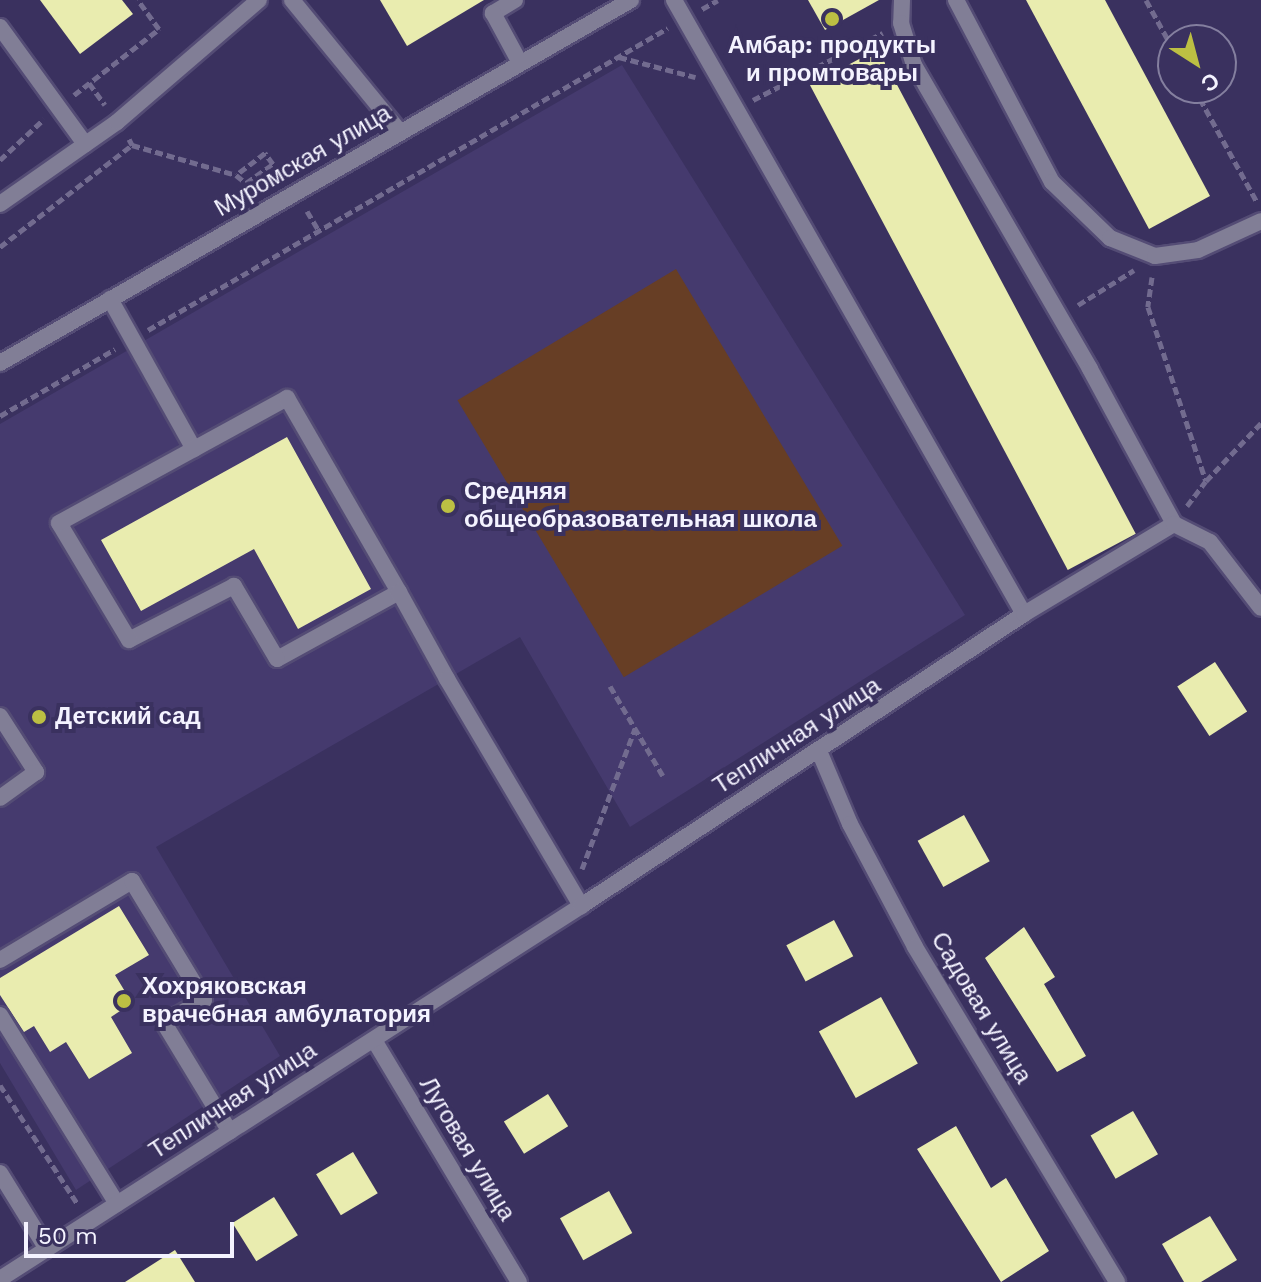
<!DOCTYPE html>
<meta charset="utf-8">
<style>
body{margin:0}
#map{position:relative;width:1261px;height:1282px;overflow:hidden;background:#3a315f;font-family:"Work Sans",sans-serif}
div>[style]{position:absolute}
.built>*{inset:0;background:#453a6e}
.green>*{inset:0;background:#673e25;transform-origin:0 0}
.building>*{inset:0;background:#e9ecaf;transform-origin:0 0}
.path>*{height:5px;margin-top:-2.5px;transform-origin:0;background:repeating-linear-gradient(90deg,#726b8f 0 8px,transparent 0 12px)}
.roads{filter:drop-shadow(2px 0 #544c75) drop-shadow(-2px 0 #544c75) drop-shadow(0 2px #544c75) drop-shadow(0 -2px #544c75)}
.service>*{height:16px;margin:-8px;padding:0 8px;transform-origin:8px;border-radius:8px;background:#817e96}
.minor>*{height:16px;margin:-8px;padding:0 8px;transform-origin:8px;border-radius:8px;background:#817e96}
.tertiary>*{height:16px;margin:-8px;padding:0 8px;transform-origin:8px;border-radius:8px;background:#817e96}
.dots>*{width:22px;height:22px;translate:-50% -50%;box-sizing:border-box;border:4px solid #3a315f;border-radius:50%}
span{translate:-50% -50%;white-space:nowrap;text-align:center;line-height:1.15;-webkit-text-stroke:8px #3a315f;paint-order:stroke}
.poi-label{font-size:24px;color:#f4f3ff;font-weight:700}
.left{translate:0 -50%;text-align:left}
.street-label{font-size:24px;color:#f4f3ff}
.north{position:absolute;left:1157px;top:24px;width:80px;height:80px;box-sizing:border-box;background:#3a315f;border:2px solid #847f9f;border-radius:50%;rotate:144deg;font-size:22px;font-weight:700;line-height:32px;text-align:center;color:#f4f3ff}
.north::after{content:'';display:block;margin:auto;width:28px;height:36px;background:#bcbf43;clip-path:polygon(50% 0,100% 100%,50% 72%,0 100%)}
.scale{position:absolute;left:24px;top:1222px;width:210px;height:36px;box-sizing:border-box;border:4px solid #f4f3ff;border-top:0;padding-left:10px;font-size:24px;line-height:28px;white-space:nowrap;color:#f4f3ff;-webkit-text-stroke:6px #3a315f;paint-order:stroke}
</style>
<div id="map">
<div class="built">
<div style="clip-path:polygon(622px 65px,965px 615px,630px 827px,520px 637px,156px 847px,280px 1056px,76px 1190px,0 1063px,0 424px)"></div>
</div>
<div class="green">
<div style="left:676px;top:269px;width:323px;height:255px;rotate:59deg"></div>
</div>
<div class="building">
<div style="clip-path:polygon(40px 0,122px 0,133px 14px,80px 54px)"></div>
<div style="clip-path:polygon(380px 0,484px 0,407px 46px)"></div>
<div style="clip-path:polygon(808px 0,879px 0,825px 30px)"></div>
<div style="clip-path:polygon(1026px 0,1105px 0,1210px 196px,1149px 229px)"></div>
<div style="left:878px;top:49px;width:549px;height:77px;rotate:62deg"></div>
<div style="clip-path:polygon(287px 437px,371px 589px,298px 629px,254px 549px,141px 611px,101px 540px)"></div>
<div style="left:1215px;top:662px;width:59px;height:45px;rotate:57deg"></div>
<div style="left:964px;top:815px;width:53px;height:53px;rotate:61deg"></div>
<div style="clip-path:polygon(119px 906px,149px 955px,115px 975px,132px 1003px,111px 1017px,132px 1053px,89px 1079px,66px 1042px,50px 1052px,34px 1026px,24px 1032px,0 995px,0 978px)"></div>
<div style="left:834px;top:920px;width:41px;height:54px;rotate:62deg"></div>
<div style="clip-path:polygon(1024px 927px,1055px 977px,1044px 984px,1086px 1056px,1057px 1072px,985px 958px)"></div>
<div style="left:881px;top:997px;width:76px;height:71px;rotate:61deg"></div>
<div style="left:548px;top:1094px;width:38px;height:52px;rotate:58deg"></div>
<div style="left:1133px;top:1111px;width:50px;height:49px;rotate:60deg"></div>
<div style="clip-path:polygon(956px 1126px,991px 1188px,1006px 1178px,1049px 1251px,1001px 1282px,917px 1149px)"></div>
<div style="left:353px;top:1152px;width:48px;height:43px;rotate:59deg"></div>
<div style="left:609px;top:1191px;width:48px;height:56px;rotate:61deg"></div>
<div style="left:274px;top:1197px;width:45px;height:49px;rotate:58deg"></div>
<div style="clip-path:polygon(1210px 1216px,1237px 1260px,1201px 1282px,1184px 1282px,1162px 1244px)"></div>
<div style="clip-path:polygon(175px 1250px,195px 1282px,125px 1282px)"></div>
</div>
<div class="path">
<div style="left:1146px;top:0;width:56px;rotate:61.1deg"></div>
<div style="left:702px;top:9px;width:18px;rotate:-29deg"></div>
<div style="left:619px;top:57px;width:79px;rotate:14.7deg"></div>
<div style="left:89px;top:83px;width:27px;rotate:54deg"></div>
<div style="left:1194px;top:88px;width:130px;rotate:61.1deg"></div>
<div style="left:74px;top:95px;width:108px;rotate:-37.8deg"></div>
<div style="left:159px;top:29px;width:36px;rotate:-126deg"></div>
<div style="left:753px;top:100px;width:146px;rotate:-27.3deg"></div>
<div style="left:129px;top:139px;width:7px;rotate:63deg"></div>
<div style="left:132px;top:145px;width:108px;rotate:16.1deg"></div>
<div style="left:236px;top:175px;width:13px;rotate:39deg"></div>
<div style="left:246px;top:183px;width:33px;rotate:-35deg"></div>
<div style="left:273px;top:164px;width:14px;rotate:-126deg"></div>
<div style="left:265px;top:153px;width:36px;rotate:143deg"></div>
<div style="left:0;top:160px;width:60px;rotate:-43deg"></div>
<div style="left:307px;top:211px;width:23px;rotate:59deg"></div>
<div style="left:0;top:247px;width:167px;rotate:-37.7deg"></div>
<div style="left:1152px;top:277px;width:30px;rotate:98deg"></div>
<div style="left:1148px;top:307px;width:183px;rotate:71.6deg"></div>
<div style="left:1078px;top:305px;width:66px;rotate:-32deg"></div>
<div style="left:148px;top:330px;width:601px;rotate:-30.15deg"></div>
<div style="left:0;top:416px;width:133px;rotate:-30.2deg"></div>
<div style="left:1187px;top:506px;width:31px;rotate:-53deg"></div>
<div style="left:1206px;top:481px;width:80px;rotate:-46.5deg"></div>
<div style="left:610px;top:686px;width:104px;rotate:59.5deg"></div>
<div style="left:582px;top:869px;width:150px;rotate:-69.3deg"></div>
<div style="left:0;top:1085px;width:141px;rotate:56.9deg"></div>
</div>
<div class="roads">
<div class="service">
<div style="left:292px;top:0;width:171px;rotate:50.7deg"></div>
<div style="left:515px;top:0;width:26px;rotate:149deg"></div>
<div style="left:493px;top:13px;width:57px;rotate:61.6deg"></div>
<div style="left:902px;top:0;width:23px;rotate:92deg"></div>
<div style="left:901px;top:23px;width:44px;rotate:72.8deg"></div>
<div style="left:914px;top:65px;width:351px;rotate:59.9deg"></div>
<div style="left:1090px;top:369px;width:176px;rotate:61.5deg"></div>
<div style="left:956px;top:0;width:206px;rotate:62.2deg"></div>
<div style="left:1052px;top:182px;width:81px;rotate:44deg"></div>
<div style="left:1110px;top:238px;width:48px;rotate:21.8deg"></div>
<div style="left:1155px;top:256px;width:43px;rotate:-7.9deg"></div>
<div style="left:1198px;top:250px;width:69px;rotate:-24.7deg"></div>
<div style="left:0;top:27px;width:145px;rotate:54deg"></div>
<div style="left:0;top:204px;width:143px;rotate:-35deg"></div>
<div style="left:117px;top:122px;width:187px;rotate:-40.7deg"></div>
<div style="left:110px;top:299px;width:172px;rotate:60.8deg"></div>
<div style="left:399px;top:592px;width:139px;rotate:151.2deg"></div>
<div style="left:277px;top:659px;width:85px;rotate:-120.5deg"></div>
<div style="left:234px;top:586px;width:118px;rotate:152.8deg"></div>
<div style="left:129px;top:640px;width:136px;rotate:-120.9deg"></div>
<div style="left:59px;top:523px;width:260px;rotate:-28.7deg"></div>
<div style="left:287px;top:398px;width:224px;rotate:60deg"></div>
<div style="left:399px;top:592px;width:99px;rotate:61.1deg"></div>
<div style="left:447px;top:679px;width:264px;rotate:59.4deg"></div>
<div style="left:0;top:716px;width:67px;rotate:57.3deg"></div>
<div style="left:36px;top:772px;width:44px;rotate:144.2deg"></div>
<div style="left:0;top:960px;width:154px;rotate:-30.9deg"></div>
<div style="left:132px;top:881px;width:139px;rotate:58.8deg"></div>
<div style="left:204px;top:1000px;width:46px;rotate:150.1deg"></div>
<div style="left:164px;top:1023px;width:127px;rotate:58.8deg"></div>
<div style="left:0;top:1015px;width:222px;rotate:58.2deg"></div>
</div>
<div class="minor">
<div style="left:674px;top:0;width:707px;rotate:60.32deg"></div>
<div style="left:819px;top:751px;width:79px;rotate:67deg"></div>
<div style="left:850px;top:824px;width:139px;rotate:62.1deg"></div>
<div style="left:915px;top:947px;width:391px;rotate:58.9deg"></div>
<div style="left:374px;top:1040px;width:282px;rotate:59.1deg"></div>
<div style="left:0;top:1173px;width:89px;rotate:58.3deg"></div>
<div style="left:0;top:1279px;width:690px;rotate:-32.7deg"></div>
<div style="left:581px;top:906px;width:531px;rotate:-33.39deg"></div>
<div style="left:1024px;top:614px;width:175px;rotate:-31deg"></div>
<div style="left:1174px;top:524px;width:40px;rotate:26.6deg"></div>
<div style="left:1210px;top:542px;width:83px;rotate:52.3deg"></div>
</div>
<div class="tertiary">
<div style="left:0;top:363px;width:728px;rotate:-29.91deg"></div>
</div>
</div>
<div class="dots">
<div style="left:832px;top:19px;background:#bcbf43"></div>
<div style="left:448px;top:506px;background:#bcbf43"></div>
<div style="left:39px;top:717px;background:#bcbf43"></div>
<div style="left:124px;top:1001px;background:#bcbf43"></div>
</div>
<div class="poi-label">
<span style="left:832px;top:60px">Амбар: продукты<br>и промтовары</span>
<span class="left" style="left:464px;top:506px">Средняя<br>общеобразовательная школа</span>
<span class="left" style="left:55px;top:717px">Детский сад</span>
<span class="left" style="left:142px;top:1001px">Хохряковская<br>врачебная амбулатория</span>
</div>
<div class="street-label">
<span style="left:303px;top:161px;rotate:-30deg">Муромская улица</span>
<span style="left:797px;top:736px;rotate:-33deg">Тепличная улица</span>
<span style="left:981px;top:1008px;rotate:59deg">Садовая улица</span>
<span style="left:233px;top:1101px;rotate:-33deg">Тепличная улица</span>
<span style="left:467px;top:1149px;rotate:59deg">Луговая улица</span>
</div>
<div class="north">С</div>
<div class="scale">50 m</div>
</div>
